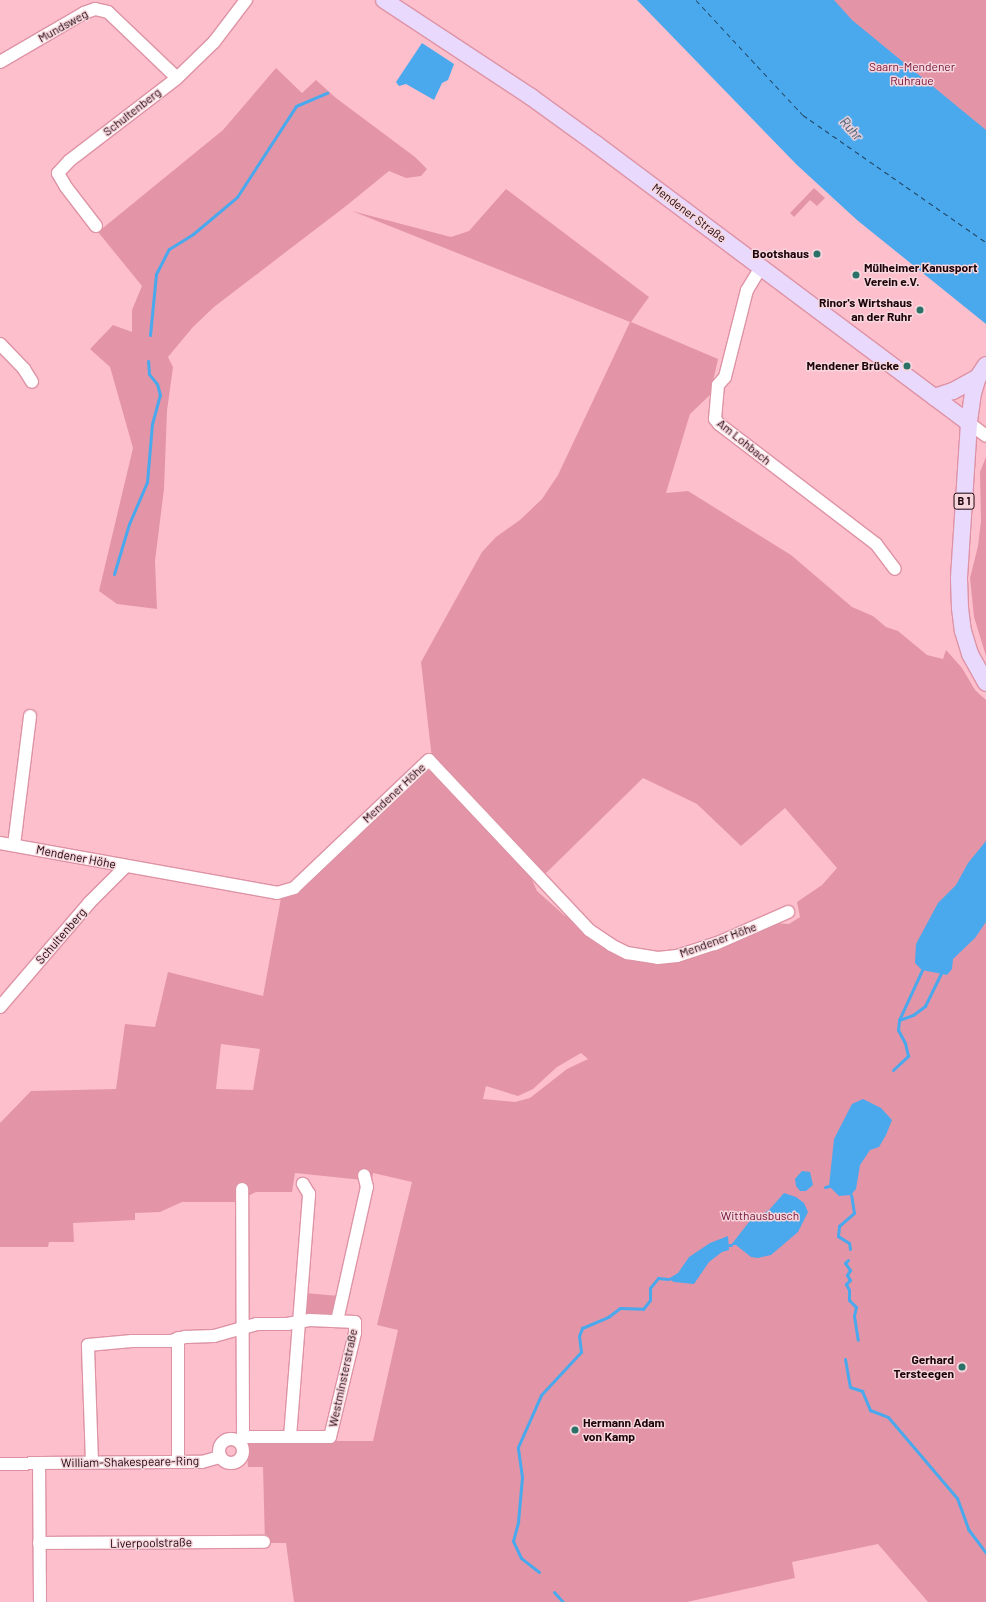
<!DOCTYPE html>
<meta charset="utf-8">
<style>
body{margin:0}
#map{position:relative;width:986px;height:1602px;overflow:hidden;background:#febfcd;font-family:Barlow,sans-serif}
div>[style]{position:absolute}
.green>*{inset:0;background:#e395a7}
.water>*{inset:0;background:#4aa8ed}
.stream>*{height:3px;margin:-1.5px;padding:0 1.5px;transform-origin:1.5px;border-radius:1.5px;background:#4aa8ed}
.ferry>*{height:1px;margin-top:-0.5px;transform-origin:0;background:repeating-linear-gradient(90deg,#214764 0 5px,transparent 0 9px)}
.roads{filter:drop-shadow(1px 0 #de93a5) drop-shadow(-1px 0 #de93a5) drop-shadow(0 1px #de93a5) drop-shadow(0 -1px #de93a5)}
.minor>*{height:12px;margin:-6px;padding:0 6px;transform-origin:6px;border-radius:6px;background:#fff}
.minor>.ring{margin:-6px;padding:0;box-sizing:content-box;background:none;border:12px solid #fff;border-radius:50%}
.major>*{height:16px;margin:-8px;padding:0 8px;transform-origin:8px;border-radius:8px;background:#e9dafd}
.dots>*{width:11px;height:11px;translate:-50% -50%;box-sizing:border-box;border:2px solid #f6d6dc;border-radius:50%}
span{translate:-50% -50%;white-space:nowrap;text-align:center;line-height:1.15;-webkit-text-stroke:3px #f6d6dc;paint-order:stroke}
.shield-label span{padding:1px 3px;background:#f6d6dc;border:1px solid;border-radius:3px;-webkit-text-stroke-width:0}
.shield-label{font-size:11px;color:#1b030a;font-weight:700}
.street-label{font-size:12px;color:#1b030a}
.park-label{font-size:12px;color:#721137}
.poi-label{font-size:12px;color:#1b030a;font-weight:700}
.right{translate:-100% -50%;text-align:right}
.left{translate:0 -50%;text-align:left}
.water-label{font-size:13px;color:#214764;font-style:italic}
</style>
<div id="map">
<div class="green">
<div style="clip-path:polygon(743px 0,986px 0,986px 239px)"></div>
<div style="clip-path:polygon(276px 68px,302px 93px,316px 80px,336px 98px,415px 157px,427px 169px,421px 176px,406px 178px,389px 171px,346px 206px,214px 307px,193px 327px,168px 357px,173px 367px,167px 411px,164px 489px,155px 561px,157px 609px,117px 604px,99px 591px,133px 448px,110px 367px,90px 349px,113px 325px,132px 332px,132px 310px,142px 286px,98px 232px,223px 130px)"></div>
<div style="clip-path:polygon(814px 188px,825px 198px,817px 206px,810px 200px,794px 217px,790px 213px)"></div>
<div style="clip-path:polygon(evenodd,506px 189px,649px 297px,631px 322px,718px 359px,710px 395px,690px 414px,666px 493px,688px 491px,791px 555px,852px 607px,873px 616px,886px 627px,898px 631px,927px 655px,943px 659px,946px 650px,962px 668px,975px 690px,986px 700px,986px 1602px,928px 1602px,878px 1544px,792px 1562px,795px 1578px,687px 1602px,294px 1602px,286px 1543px,265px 1543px,263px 1467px,248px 1467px,247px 1448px,250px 1441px,373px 1441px,398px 1330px,377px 1325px,412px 1182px,373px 1173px,372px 1181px,295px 1173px,292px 1192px,256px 1192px,236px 1202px,182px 1202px,160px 1212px,135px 1213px,135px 1220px,73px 1223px,74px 1242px,49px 1242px,48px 1247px,0 1247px,0 1123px,31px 1091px,116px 1089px,125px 1024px,155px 1027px,168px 972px,263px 996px,281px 898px,295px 895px,420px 771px,434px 771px,529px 873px,537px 891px,565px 916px,569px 914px,589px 936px,652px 961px,774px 923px,789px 924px,800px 917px,797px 902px,822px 885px,837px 868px,785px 808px,741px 846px,697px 804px,643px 778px,544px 875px,432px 759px,421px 662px,482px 552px,496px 537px,520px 520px,542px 499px,558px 475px,630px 322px,352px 211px,451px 237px,469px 231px,506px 189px,221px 1044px,260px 1049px,253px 1090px,216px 1089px,221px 1044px,506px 189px,581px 1053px,588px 1059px,567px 1069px,530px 1098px,515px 1102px,483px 1099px,486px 1086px,518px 1096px,533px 1089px,557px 1067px,581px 1053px)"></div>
<div style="clip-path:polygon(986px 457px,986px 656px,974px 617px,970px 578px,978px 546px,981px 521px,980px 472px)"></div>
<div style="clip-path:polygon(305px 1293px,339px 1296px,335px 1313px,331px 1316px,303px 1315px)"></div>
</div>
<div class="water">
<div style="clip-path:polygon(637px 0,834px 0,852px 20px,986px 130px,986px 324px,857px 220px,797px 165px)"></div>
<div style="clip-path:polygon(422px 43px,454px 64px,448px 80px,442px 83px,434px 100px,406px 84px,399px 86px,396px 82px)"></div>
<div style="clip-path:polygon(986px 841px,986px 922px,975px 938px,953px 959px,952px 969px,947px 975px,922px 970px,915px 963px,916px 944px,938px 903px,956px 885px,968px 863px)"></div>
<div style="clip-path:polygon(863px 1099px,881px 1108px,892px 1120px,886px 1135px,879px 1147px,870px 1150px,860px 1165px,856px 1189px,851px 1195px,839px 1196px,829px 1186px,834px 1139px,852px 1104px)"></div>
<div style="clip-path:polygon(802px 1171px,810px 1172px,813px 1185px,806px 1191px,800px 1191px,796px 1186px,795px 1179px)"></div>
<div style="clip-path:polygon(784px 1193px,796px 1197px,804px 1203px,808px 1212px,798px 1232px,771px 1255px,758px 1258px,751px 1257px,736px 1245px,731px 1245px,749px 1222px,769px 1210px)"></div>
<div style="clip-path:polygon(728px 1236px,729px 1250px,722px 1252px,709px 1262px,694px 1284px,674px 1282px,668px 1279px,678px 1273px,689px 1257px,710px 1243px)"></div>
</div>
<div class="stream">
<div style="left:150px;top:335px;width:61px;rotate:-84.4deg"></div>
<div style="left:156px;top:274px;width:28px;rotate:-63deg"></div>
<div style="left:169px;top:249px;width:28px;rotate:-32deg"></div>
<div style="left:193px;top:234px;width:57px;rotate:-40.1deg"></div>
<div style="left:237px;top:197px;width:108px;rotate:-57deg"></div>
<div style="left:296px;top:106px;width:34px;rotate:-23deg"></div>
<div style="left:114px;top:574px;width:52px;rotate:-73.3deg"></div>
<div style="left:129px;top:524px;width:46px;rotate:-66.8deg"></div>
<div style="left:147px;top:482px;width:58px;rotate:-85.1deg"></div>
<div style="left:152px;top:424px;width:30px;rotate:-75deg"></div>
<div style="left:160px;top:395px;width:11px;rotate:-105deg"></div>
<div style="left:157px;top:384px;width:13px;rotate:-129deg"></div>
<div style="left:149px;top:374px;width:13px;rotate:-94deg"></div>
<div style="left:899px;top:1020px;width:15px;rotate:-20deg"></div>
<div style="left:913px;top:1015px;width:15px;rotate:-37deg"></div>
<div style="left:925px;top:1006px;width:37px;rotate:-64deg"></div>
<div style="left:893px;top:1070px;width:21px;rotate:-43deg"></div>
<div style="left:908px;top:1056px;width:13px;rotate:-103deg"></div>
<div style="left:905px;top:1043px;width:15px;rotate:-118deg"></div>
<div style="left:898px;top:1030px;width:10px;rotate:-84deg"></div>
<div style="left:899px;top:1020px;width:55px;rotate:-65.3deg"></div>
<div style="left:825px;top:1187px;width:4px;rotate:-14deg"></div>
<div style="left:729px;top:1245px;width:2px"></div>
<div style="left:850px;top:1249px;width:6px;rotate:-99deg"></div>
<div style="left:849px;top:1243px;width:13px;rotate:-148deg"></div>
<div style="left:838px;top:1236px;width:10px;rotate:-84deg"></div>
<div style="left:839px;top:1226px;width:20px;rotate:-41deg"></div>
<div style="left:854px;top:1213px;width:18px;rotate:-99deg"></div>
<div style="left:848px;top:1260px;width:4px;rotate:135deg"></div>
<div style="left:845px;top:1263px;width:9px;rotate:54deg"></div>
<div style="left:850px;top:1270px;width:6px;rotate:121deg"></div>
<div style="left:847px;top:1275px;width:6px;rotate:59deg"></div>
<div style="left:850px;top:1280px;width:6px;rotate:135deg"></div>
<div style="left:846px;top:1284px;width:7px;rotate:63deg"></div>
<div style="left:849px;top:1290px;width:10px;rotate:90deg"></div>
<div style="left:849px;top:1300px;width:10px;rotate:45deg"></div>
<div style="left:856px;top:1307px;width:9px;rotate:103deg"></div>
<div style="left:854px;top:1316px;width:24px;rotate:81deg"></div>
<div style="left:845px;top:1359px;width:28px;rotate:80deg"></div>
<div style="left:850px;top:1387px;width:13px;rotate:18deg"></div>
<div style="left:862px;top:1391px;width:21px;rotate:67deg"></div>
<div style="left:870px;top:1410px;width:19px;rotate:21deg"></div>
<div style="left:888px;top:1417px;width:106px;rotate:49.6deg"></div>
<div style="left:957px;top:1498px;width:33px;rotate:70deg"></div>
<div style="left:968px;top:1529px;width:30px;rotate:53deg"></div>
<div style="left:539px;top:1572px;width:23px;rotate:-142deg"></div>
<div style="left:521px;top:1558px;width:19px;rotate:-115deg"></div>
<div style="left:513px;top:1541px;width:20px;rotate:-75deg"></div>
<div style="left:518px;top:1522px;width:45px;rotate:-84.9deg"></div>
<div style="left:522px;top:1477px;width:30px;rotate:-98deg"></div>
<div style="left:518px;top:1447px;width:57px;rotate:-66.1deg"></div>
<div style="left:541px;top:1395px;width:59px;rotate:-47.1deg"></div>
<div style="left:581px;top:1352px;width:16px;rotate:-97deg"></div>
<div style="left:579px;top:1336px;width:9px;rotate:-69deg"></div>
<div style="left:582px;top:1328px;width:28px;rotate:-23deg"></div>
<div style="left:608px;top:1317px;width:15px;rotate:-37deg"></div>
<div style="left:620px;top:1308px;width:23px;rotate:2deg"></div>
<div style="left:643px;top:1309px;width:11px;rotate:-52deg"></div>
<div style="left:650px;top:1300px;width:12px;rotate:-90deg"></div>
<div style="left:650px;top:1288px;width:13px;rotate:-51deg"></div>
<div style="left:658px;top:1278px;width:10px;rotate:6deg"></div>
<div style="left:554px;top:1592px;width:13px;rotate:48deg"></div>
</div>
<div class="ferry">
<div style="left:696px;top:0;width:157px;rotate:47.1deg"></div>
<div style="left:803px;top:115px;width:223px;rotate:34.8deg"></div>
</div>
<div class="roads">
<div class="minor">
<div style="left:0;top:62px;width:97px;rotate:-30.3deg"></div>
<div style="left:84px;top:13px;width:12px;rotate:-20deg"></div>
<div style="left:95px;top:9px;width:13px;rotate:13deg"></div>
<div style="left:108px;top:12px;width:95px;rotate:43.7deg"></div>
<div style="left:96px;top:226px;width:49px;rotate:-127.6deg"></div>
<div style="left:66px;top:187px;width:16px;rotate:-120deg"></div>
<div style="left:58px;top:173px;width:16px;rotate:-47deg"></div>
<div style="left:69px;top:161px;width:136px;rotate:-37.5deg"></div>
<div style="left:177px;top:78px;width:52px;rotate:-44.2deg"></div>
<div style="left:214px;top:42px;width:53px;rotate:-52.7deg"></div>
<div style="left:761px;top:267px;width:27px;rotate:121deg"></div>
<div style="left:747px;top:290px;width:90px;rotate:104.2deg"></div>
<div style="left:725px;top:377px;width:11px;rotate:131deg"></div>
<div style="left:718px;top:385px;width:34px;rotate:95deg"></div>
<div style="left:715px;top:419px;width:6px;rotate:51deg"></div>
<div style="left:719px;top:424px;width:198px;rotate:37.4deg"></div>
<div style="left:876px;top:544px;width:31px;rotate:53deg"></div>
<div style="left:0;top:344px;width:35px;rotate:46deg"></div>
<div style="left:24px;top:369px;width:15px;rotate:58deg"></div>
<div style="left:969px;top:423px;width:21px;rotate:37deg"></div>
<div style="left:0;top:843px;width:281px;rotate:10.2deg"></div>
<div style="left:277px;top:893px;width:18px;rotate:-16deg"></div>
<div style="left:294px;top:888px;width:186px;rotate:-43.5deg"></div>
<div style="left:429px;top:760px;width:233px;rotate:46.7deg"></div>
<div style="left:589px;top:930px;width:27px;rotate:34deg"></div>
<div style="left:611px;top:945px;width:18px;rotate:27deg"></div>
<div style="left:627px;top:953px;width:31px;rotate:9deg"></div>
<div style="left:658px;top:958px;width:19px;rotate:-6deg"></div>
<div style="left:677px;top:956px;width:40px;rotate:-18deg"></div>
<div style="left:715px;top:944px;width:80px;rotate:-23.7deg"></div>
<div style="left:14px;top:845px;width:130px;rotate:-82.9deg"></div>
<div style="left:0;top:1007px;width:137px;rotate:-49.4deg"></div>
<div style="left:89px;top:903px;width:51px;rotate:-45deg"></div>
<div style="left:337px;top:1321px;width:137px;rotate:-77.4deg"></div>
<div style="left:367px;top:1187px;width:12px;rotate:-104deg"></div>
<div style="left:290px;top:1437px;width:244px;rotate:-85.5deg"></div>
<div style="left:309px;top:1194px;width:12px;rotate:-121deg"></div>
<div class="ring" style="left:219px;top:1439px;width:12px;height:12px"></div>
<div style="left:239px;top:1441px;width:6px;rotate:-45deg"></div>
<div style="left:243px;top:1437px;width:248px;rotate:-90.2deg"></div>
<div style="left:92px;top:1462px;width:117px;rotate:-92deg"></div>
<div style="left:88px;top:1345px;width:44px;rotate:-5.2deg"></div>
<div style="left:132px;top:1341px;width:39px"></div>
<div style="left:171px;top:1341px;width:15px;rotate:-16deg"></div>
<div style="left:185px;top:1337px;width:29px;rotate:-2deg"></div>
<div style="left:214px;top:1336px;width:45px;rotate:-15.6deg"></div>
<div style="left:257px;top:1324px;width:30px"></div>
<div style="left:287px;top:1324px;width:23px;rotate:-10deg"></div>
<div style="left:310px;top:1320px;width:45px;rotate:2.5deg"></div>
<div style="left:355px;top:1322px;width:11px;rotate:90deg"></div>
<div style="left:355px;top:1333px;width:107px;rotate:103.5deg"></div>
<div style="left:330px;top:1437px;width:87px;rotate:180deg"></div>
<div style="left:178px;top:1462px;width:124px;rotate:-90deg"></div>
<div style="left:0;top:1464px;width:39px;rotate:-1deg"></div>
<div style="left:39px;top:1543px;width:225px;rotate:-0.3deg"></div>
<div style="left:40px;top:1602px;width:139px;rotate:-90.4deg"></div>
<div style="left:39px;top:1463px;width:163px;rotate:-0.4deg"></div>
<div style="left:202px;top:1462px;width:19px;rotate:-16deg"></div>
</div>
<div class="major">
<div style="left:384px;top:0;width:176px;rotate:33.4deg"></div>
<div style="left:531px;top:97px;width:80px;rotate:35.9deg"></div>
<div style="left:596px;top:144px;width:466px;rotate:36.8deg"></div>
<div style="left:986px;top:365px;width:14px;rotate:124deg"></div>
<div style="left:978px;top:377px;width:17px;rotate:107deg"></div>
<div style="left:973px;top:393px;width:30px;rotate:98deg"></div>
<div style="left:969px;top:423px;width:156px;rotate:93.7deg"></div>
<div style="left:959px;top:579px;width:29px;rotate:88deg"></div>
<div style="left:960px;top:608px;width:23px;rotate:83deg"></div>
<div style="left:963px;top:631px;width:24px;rotate:73deg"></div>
<div style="left:970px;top:654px;width:33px;rotate:61deg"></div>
<div style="left:934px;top:397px;width:20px;rotate:-18deg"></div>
<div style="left:953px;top:391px;width:29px;rotate:-29deg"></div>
</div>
</div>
<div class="dots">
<div style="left:817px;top:254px;background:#2a7168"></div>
<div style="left:856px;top:275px;background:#2a7168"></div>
<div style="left:920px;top:310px;background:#2a7168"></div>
<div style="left:907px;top:366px;background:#2a7168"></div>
<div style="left:962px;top:1367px;background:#2a7168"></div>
<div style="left:575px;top:1430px;background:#2a7168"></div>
</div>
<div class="shield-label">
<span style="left:964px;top:501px">B 1</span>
</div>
<div class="street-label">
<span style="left:63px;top:26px;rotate:-29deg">Mundsweg</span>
<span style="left:132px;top:112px;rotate:-38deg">Schultenberg</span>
<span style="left:689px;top:213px;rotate:37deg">Mendener Straße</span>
<span style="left:744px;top:442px;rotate:39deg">Am Lohbach</span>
<span style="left:394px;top:793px;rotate:-43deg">Mendener Höhe</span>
<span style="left:76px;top:857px;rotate:11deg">Mendener Höhe</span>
<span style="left:61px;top:936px;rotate:-49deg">Schultenberg</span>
<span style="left:718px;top:940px;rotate:-20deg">Mendener Höhe</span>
<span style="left:343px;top:1378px;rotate:-78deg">Westminsterstraße</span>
<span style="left:130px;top:1462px;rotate:-1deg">William-Shakespeare-Ring</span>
<span style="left:151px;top:1543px;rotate:-1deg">Liverpoolstraße</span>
</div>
<div class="park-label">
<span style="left:912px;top:74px">Saarn-Mendener<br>Ruhraue</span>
<span style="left:760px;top:1216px">Witthausbusch</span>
</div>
<div class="poi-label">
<span class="right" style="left:809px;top:254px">Bootshaus</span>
<span class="left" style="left:864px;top:275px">Mülheimer Kanusport<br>Verein e.V.</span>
<span class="right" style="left:912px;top:310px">Rinor's Wirtshaus<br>an der Ruhr</span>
<span class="right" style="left:899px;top:366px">Mendener Brücke</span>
<span class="right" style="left:954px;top:1367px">Gerhard<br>Tersteegen</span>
<span class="left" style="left:583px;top:1430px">Hermann Adam<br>von Kamp</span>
</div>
<div class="water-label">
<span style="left:851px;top:129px;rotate:48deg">Ruhr</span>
</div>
</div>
